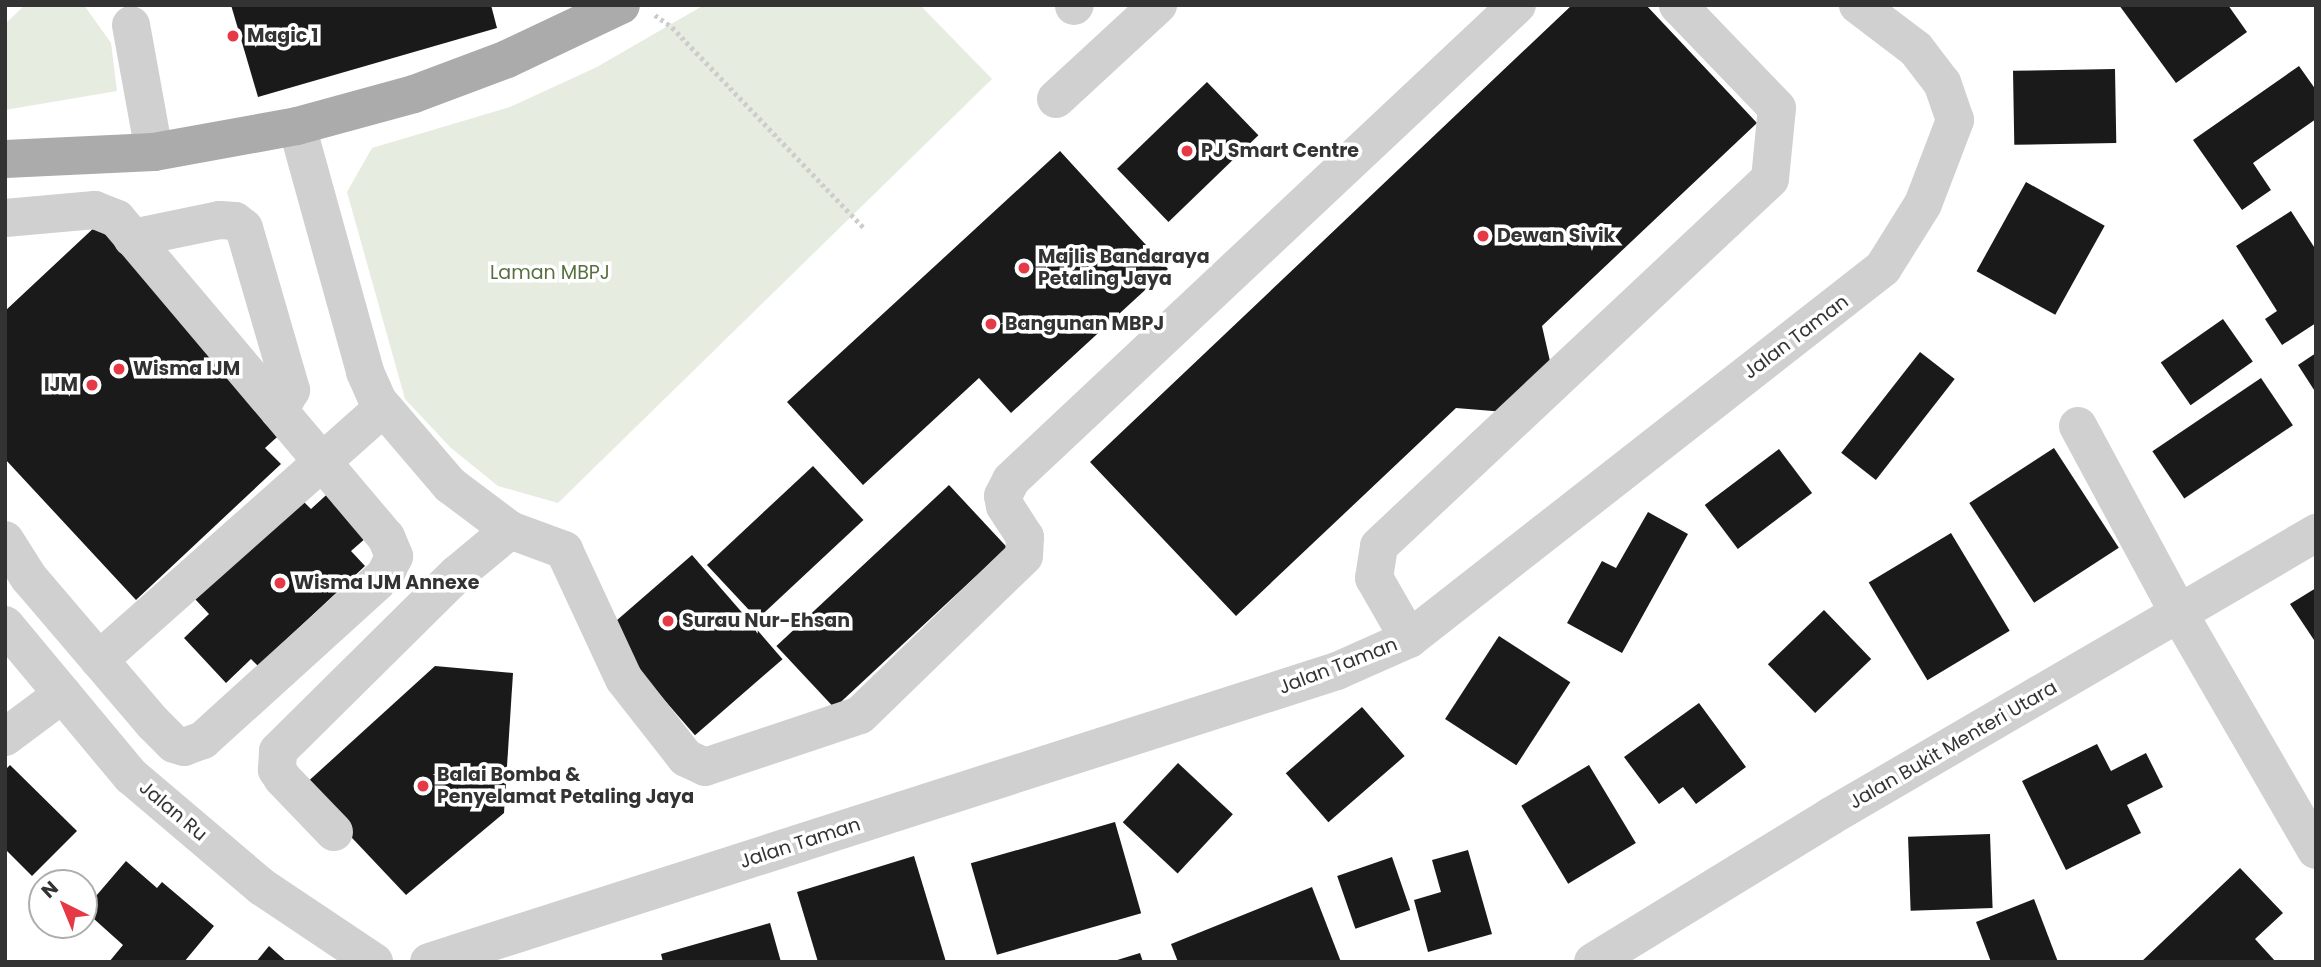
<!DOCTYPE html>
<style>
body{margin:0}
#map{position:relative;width:2321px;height:967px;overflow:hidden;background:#fff;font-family:Poppins,sans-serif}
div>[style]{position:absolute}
.green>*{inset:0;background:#e6ecdf}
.building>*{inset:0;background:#1a1a1a;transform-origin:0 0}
.path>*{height:4.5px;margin-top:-2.25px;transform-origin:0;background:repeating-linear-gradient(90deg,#cdcdcd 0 3.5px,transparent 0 7px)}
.minor>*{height:38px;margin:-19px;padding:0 19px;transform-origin:19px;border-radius:19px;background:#d0d0d0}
.major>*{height:38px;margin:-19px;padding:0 19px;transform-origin:19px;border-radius:19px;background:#ababab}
.dots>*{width:19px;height:19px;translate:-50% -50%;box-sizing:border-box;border:4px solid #fff;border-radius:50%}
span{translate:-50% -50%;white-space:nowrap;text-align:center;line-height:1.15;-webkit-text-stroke:7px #fff;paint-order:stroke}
.poi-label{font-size:19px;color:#333;font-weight:700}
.left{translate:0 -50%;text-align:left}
.right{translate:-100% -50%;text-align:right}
.park-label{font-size:19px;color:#56703f}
.street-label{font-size:19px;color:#333}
.frame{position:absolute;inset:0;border:7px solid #333;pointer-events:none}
.north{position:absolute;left:28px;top:869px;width:70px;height:70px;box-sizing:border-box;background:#fff;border:2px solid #adadad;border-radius:50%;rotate:317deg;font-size:19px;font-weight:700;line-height:28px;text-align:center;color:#333}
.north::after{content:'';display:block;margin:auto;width:24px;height:32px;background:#e63946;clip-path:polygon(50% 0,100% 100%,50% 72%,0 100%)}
</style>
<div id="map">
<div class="green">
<div style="clip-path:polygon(25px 5px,84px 5px,111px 43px,117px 91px,5px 110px,5px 24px)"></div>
<div style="clip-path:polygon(704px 5px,920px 5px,992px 79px,558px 503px,498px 486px,451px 448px,405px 399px,347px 192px,372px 148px,510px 107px,597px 67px)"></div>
</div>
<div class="building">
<div style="clip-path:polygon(231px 5px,491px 5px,497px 28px,258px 97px)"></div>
<div style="clip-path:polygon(1572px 5px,1646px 5px,1757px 123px,1542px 326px,1552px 370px,1505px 412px,1456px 408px,1236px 616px,1090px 462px)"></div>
<div style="clip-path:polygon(2119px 5px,2228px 5px,2247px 32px,2176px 83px)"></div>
<div style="clip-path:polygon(2299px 66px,2316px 90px,2316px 119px,2253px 163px,2271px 190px,2242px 210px,2193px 140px)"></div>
<div style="left:2115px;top:69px;width:74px;height:102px;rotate:89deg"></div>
<div style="left:1207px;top:82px;width:74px;height:125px;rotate:46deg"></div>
<div style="clip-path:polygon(1060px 151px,1168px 269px,1011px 413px,979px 378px,863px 485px,787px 402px)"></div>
<div style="left:2026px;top:182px;width:90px;height:102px;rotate:29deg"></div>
<div style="clip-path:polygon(2291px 211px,2316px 250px,2316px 323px,2282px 345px,2265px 319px,2277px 311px,2236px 246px)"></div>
<div style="clip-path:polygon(98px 224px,287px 428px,265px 448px,281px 464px,136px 600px,5px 459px,5px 311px)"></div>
<div style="left:2223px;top:319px;width:52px;height:76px;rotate:55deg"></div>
<div style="left:1920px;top:352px;width:44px;height:128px;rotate:38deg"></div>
<div style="clip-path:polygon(2316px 353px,2316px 393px,2298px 365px)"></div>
<div style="left:2261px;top:378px;width:57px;height:131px;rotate:56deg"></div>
<div style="left:2054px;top:448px;width:119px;height:101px;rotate:57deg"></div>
<div style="left:1779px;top:449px;width:55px;height:93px;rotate:53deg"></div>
<div style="left:813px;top:466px;width:74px;height:145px;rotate:47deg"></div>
<div style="left:949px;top:485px;width:85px;height:236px;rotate:47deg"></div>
<div style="clip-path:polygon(335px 487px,375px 530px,351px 551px,365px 566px,258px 666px,251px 659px,226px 683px,184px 638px,209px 614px,195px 599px,302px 500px,311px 509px)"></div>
<div style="clip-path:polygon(1648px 512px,1688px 534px,1622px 653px,1567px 623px,1602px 561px,1616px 568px)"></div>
<div style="left:1951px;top:533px;width:114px;height:96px;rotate:59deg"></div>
<div style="left:692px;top:555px;width:138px;height:116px;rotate:49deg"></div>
<div style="clip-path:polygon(2316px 588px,2316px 643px,2290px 604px)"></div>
<div style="left:1824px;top:610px;width:68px;height:78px;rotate:46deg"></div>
<div style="left:1499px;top:636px;width:85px;height:99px;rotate:33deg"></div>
<div style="clip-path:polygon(435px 666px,513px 673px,504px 813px,406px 895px,303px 786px)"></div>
<div style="clip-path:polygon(1699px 703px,1746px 767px,1696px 804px,1683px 787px,1659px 804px,1624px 757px)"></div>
<div style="left:1362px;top:707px;width:65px;height:101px;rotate:49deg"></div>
<div style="clip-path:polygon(2097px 744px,2111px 771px,2146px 753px,2163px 787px,2127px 805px,2141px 833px,2066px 870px,2022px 781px)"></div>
<div style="left:1178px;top:763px;width:75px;height:81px;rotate:43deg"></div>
<div style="clip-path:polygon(10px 765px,77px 831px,32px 876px,5px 849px,5px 770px)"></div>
<div style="left:1589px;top:765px;width:91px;height:79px;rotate:59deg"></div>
<div style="left:1115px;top:822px;width:95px;height:150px;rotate:74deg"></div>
<div style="left:1990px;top:834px;width:74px;height:82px;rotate:88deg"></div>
<div style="clip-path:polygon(1468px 850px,1492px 934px,1428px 952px,1414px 900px,1441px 892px,1432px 860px)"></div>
<div style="clip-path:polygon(914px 856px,946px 962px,818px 962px,797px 892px)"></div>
<div style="left:1392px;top:857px;width:56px;height:58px;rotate:71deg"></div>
<div style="clip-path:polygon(126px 861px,157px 888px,162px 882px,214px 926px,184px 962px,109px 962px,123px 945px,84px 910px)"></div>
<div style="clip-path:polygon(2240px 868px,2283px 913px,2255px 939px,2276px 962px,2141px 962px)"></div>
<div style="clip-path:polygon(1312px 887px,1341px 962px,1178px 962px,1171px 944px)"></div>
<div style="clip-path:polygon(2034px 899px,2058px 962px,1991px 962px,1976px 922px)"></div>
<div style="clip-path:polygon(770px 923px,781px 962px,663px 962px,661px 954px)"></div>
<div style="clip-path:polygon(269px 946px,287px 962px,256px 962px)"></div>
<div style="clip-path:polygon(1140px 953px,1143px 962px,1114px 962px,1114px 961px)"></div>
</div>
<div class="path">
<div style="left:655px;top:15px;width:21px;rotate:35deg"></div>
<div style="left:672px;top:27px;width:279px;rotate:46.3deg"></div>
</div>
<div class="minor">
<div style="left:1074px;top:6px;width:1px;rotate:-45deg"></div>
<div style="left:131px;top:25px;width:129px;rotate:79.7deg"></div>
<div style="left:1056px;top:99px;width:139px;rotate:-42.7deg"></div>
<div style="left:297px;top:126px;width:255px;rotate:74.5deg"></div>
<div style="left:365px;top:372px;width:32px;rotate:66deg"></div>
<div style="left:378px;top:401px;width:111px;rotate:49.4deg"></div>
<div style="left:450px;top:485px;width:75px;rotate:36.9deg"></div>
<div style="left:510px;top:530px;width:58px;rotate:20.3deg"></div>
<div style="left:564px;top:550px;width:142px;rotate:65.1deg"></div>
<div style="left:624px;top:679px;width:100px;rotate:51.9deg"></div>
<div style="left:686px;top:758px;width:21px;rotate:25deg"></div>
<div style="left:705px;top:767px;width:163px;rotate:-18.5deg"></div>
<div style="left:860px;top:715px;width:228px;rotate:-44.1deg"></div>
<div style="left:1024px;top:556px;width:19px;rotate:-87deg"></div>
<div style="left:1025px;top:537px;width:37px;rotate:-123deg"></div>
<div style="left:1005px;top:506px;width:10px;rotate:-101deg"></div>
<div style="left:1003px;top:496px;width:18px;rotate:-63deg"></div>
<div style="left:1011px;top:480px;width:694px;rotate:-43.19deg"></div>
<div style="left:5px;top:218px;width:90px;rotate:-5.1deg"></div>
<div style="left:95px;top:210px;width:24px;rotate:22deg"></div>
<div style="left:117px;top:219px;width:417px;rotate:49.8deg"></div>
<div style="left:386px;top:537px;width:21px;rotate:67deg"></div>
<div style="left:394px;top:556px;width:21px;rotate:115deg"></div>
<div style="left:385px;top:575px;width:246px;rotate:137.8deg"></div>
<div style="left:203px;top:740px;width:20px;rotate:160deg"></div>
<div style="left:184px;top:747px;width:10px;rotate:-163deg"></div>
<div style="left:174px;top:744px;width:30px;rotate:-135deg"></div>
<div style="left:153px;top:723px;width:191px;rotate:-130.5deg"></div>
<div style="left:29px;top:578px;width:45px;rotate:-122.3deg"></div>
<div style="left:132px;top:238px;width:90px;rotate:-11.6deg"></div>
<div style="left:220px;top:220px;width:15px;rotate:4deg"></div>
<div style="left:235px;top:221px;width:11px;rotate:38deg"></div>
<div style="left:244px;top:228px;width:169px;rotate:73.8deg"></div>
<div style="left:291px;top:390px;width:24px;rotate:120deg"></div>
<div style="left:2078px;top:426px;width:211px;rotate:61.7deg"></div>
<div style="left:2178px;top:612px;width:275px;rotate:59.9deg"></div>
<div style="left:5px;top:625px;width:197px;rotate:50.2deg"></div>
<div style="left:131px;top:776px;width:172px;rotate:40.3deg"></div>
<div style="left:262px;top:887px;width:135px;rotate:33.8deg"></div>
<div style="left:1409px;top:639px;width:70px;rotate:-119.8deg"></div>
<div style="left:1374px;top:578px;width:32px;rotate:-81deg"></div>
<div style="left:1379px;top:546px;width:536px;rotate:-43.19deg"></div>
<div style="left:1770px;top:179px;width:71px;rotate:-84.4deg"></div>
<div style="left:1777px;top:108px;width:143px;rotate:-133.9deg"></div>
<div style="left:99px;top:660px;width:380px;rotate:-41.6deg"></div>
<div style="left:5px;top:737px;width:72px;rotate:-36.6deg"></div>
<div style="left:334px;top:832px;width:74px;rotate:-133.9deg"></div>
<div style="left:283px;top:779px;width:11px;rotate:-124deg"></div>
<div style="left:277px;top:770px;width:19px;rotate:-87deg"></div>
<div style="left:278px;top:751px;width:252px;rotate:-44.7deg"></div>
<div style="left:457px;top:574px;width:69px;rotate:-39.7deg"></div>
<div style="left:429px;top:962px;width:953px;rotate:-17.77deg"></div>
<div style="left:1337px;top:671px;width:79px;rotate:-24deg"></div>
<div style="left:1409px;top:639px;width:602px;rotate:-38.05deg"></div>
<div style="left:1883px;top:268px;width:75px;rotate:-58deg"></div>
<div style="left:1923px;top:204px;width:90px;rotate:-69.1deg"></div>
<div style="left:1955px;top:120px;width:39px;rotate:-109deg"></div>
<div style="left:1942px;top:83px;width:43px;rotate:-127.4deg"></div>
<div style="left:1916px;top:49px;width:73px;rotate:-142.8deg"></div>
<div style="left:1593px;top:962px;width:279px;rotate:-31.5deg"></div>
<div style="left:1831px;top:816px;width:562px;rotate:-30.26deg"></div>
</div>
<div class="major">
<div style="left:5px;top:159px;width:149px;rotate:-2.7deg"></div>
<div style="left:154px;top:152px;width:145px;rotate:-10.3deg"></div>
<div style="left:297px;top:126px;width:121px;rotate:-15.3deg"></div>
<div style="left:414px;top:94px;width:99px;rotate:-20.6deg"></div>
<div style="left:507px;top:59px;width:126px;rotate:-25.3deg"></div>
</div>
<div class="dots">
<div style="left:233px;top:36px;background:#e63946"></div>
<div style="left:1187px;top:151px;background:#e63946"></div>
<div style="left:1483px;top:236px;background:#e63946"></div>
<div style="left:1024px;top:268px;background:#e63946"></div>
<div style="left:991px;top:324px;background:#e63946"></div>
<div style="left:119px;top:369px;background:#e63946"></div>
<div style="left:92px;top:385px;background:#e63946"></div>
<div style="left:280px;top:583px;background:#e63946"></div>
<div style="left:668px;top:621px;background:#e63946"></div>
<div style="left:423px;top:786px;background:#e63946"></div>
</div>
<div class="poi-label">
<span class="left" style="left:247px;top:36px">Magic 1</span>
<span class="left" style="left:1201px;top:151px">PJ Smart Centre</span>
<span class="left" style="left:1497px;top:236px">Dewan Sivik</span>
<span class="left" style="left:1038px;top:268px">Majlis Bandaraya<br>Petaling Jaya</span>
<span class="left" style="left:1005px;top:324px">Bangunan MBPJ</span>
<span class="left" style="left:133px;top:369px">Wisma IJM</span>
<span class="right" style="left:78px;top:385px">IJM</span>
<span class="left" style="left:294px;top:583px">Wisma IJM Annexe</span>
<span class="left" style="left:682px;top:621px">Surau Nur-Ehsan</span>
<span class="left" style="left:437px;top:786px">Balai Bomba &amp;<br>Penyelamat Petaling Jaya</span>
</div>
<div class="park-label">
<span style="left:550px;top:273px">Laman MBPJ</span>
</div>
<div class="street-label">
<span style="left:1796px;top:337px;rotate:-37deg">Jalan Taman</span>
<span style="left:1338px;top:666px;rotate:-21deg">Jalan Taman</span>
<span style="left:1953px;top:745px;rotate:-30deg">Jalan Bukit Menteri Utara</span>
<span style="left:173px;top:811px;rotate:40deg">Jalan Ru</span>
<span style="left:800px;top:843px;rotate:-18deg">Jalan Taman</span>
</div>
<div class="frame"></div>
<div class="north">N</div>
</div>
